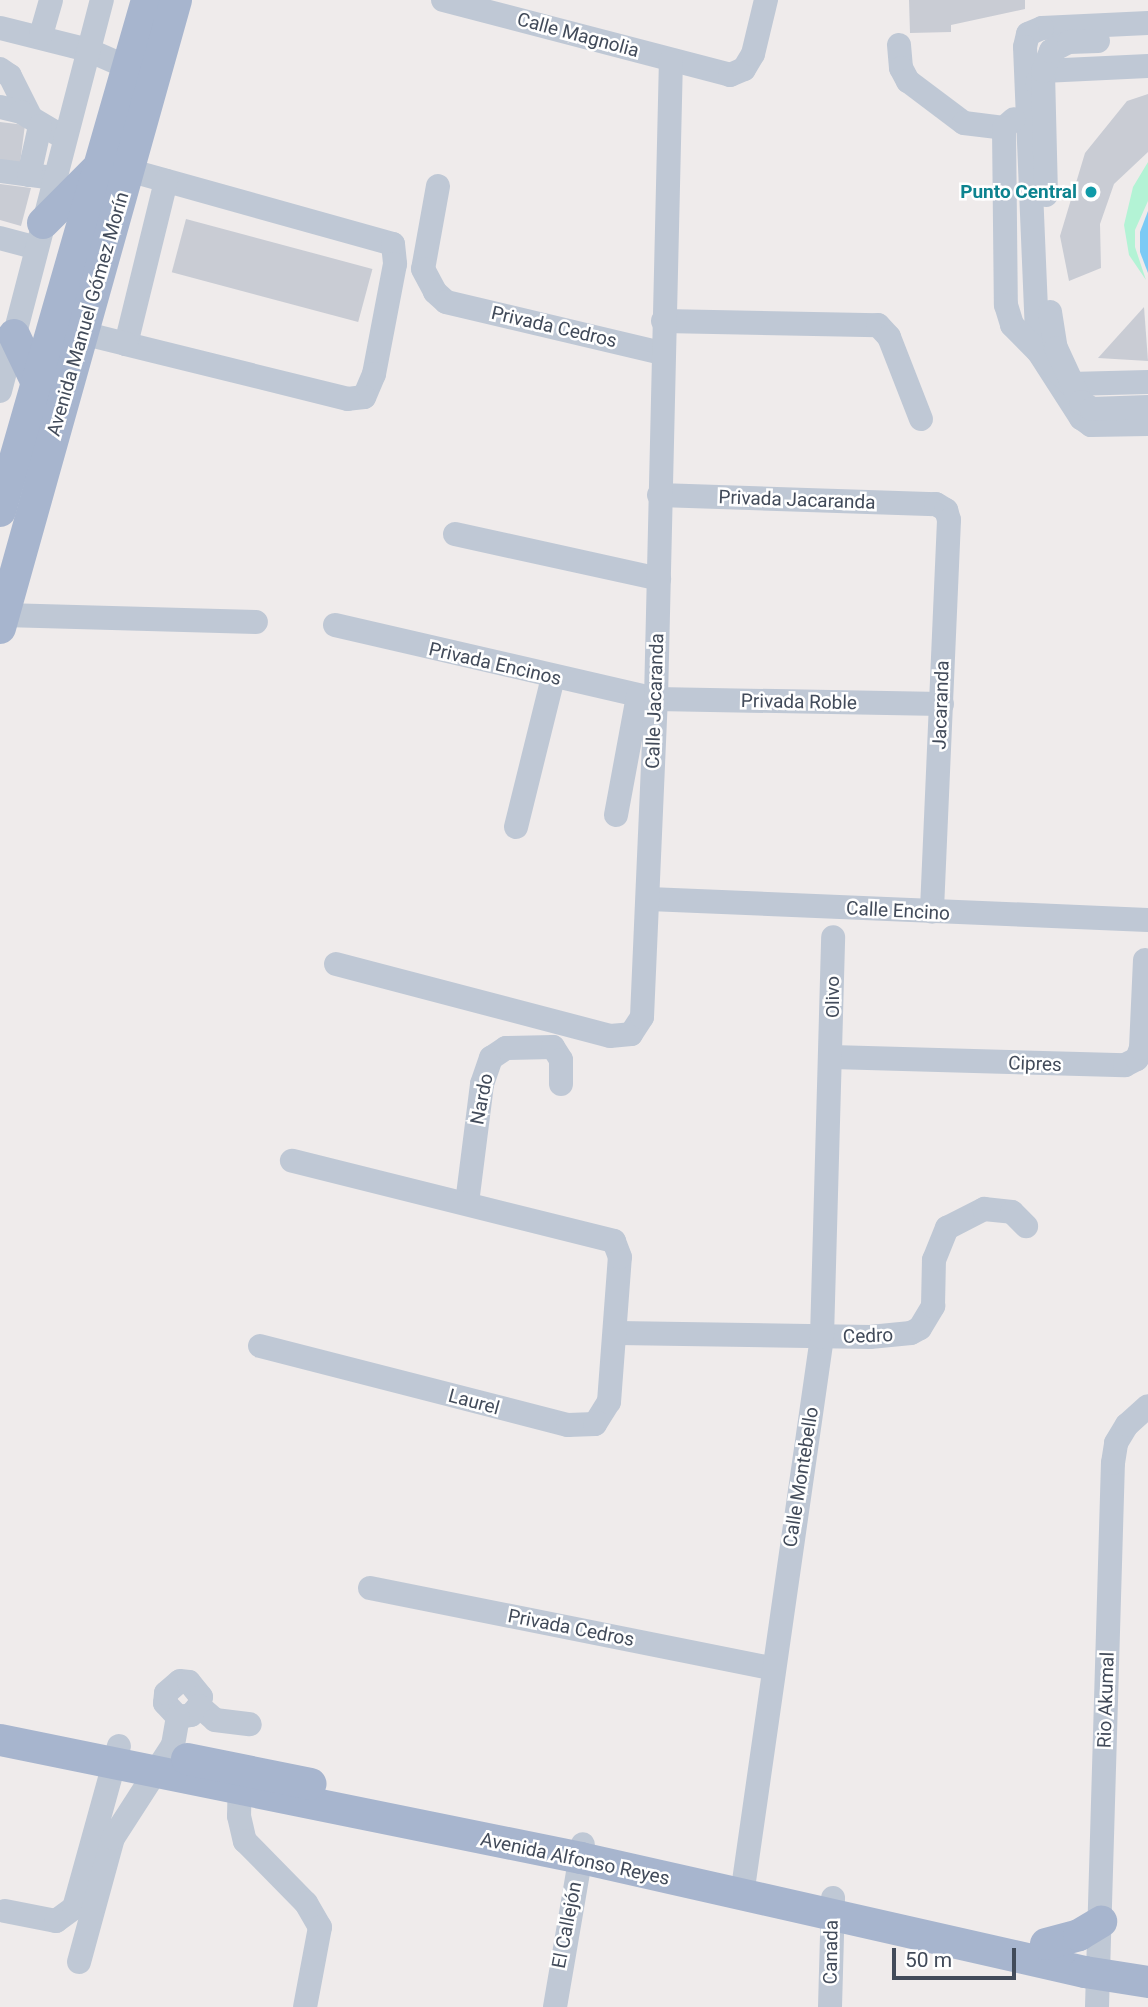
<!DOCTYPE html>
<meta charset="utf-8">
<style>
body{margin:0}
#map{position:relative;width:1148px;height:2007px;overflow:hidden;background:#efebeb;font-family:Roboto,sans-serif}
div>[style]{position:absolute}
.green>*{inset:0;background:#b3f3d5}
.water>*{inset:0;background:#7bcaf5}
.building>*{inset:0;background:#c9ccd4;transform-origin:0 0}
.minor>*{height:24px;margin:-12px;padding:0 12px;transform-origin:12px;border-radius:12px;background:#bfc8d5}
.major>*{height:32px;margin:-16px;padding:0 16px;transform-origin:16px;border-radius:16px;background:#a7b5ce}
.dots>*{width:19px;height:19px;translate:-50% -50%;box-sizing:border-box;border:4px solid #fff;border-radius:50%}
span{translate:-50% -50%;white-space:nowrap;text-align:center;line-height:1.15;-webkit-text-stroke:5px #fff;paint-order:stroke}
.street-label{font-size:19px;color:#424b5a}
.culture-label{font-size:19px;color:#0d838f;font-weight:700}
.right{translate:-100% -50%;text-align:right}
.scale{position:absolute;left:892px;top:1948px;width:124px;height:32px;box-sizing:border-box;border:4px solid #424b5a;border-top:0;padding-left:9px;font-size:21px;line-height:24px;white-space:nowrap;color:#424b5a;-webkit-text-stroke:5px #fff;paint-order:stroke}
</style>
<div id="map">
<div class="green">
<div style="clip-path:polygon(1148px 162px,1148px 201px,1135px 230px,1135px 247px,1146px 280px,1129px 255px,1124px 225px,1133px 187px)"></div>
</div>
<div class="water">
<div style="clip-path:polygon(1148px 211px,1148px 273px,1140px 252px,1140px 232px)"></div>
</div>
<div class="building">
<div style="clip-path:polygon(909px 0,1025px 0,1025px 9px,951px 25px,951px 32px,910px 33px)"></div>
<div style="clip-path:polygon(1148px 94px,1148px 152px,1114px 184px,1100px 224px,1101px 268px,1069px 281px,1060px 236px,1085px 153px,1127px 101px)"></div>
<div style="clip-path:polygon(0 122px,25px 125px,20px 163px,0 160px)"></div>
<div style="clip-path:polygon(0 184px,31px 188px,21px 226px,0 220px)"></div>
<div style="left:186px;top:219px;width:193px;height:55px;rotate:15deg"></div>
<div style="clip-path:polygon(1144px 307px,1148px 361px,1098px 358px)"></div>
</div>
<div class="minor">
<div style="left:443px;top:0;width:297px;rotate:14.6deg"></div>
<div style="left:730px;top:75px;width:15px;rotate:-23deg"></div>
<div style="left:744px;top:69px;width:17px;rotate:-59deg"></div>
<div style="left:753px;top:54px;width:56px;rotate:-76.5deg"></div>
<div style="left:1148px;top:23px;width:106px;rotate:177.3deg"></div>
<div style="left:1042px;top:28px;width:15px;rotate:157deg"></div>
<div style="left:1028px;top:34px;width:13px;rotate:103deg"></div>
<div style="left:1025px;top:47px;width:304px;rotate:87.6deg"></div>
<div style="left:1038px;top:351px;width:80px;rotate:57.3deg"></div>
<div style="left:1081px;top:418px;width:12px;rotate:35deg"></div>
<div style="left:1091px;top:425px;width:57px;rotate:-1deg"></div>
<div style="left:0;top:28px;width:91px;rotate:14deg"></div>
<div style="left:88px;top:50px;width:43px;rotate:23.6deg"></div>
<div style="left:41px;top:35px;width:36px;rotate:-74deg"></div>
<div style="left:899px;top:45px;width:23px;rotate:85deg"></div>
<div style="left:901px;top:68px;width:15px;rotate:62deg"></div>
<div style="left:908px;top:81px;width:70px;rotate:36.9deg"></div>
<div style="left:964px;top:123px;width:40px;rotate:7.1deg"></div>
<div style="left:1004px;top:128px;width:13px;rotate:-42deg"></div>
<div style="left:0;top:69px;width:12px;rotate:35deg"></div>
<div style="left:10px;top:76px;width:45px;rotate:63.4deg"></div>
<div style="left:1037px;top:83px;width:13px;rotate:-63deg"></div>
<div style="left:1043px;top:71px;width:105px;rotate:-2.7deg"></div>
<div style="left:0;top:107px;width:22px;rotate:13deg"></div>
<div style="left:21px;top:112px;width:49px;rotate:30.8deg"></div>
<div style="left:1004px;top:128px;width:177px;rotate:89.4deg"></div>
<div style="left:1006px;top:305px;width:21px;rotate:73deg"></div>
<div style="left:1012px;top:325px;width:83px;rotate:45.5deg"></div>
<div style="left:1070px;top:384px;width:78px;rotate:-1.5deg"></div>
<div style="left:128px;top:170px;width:275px;rotate:15.6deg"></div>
<div style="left:393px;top:244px;width:20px;rotate:84deg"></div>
<div style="left:395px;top:264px;width:112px;rotate:100.8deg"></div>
<div style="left:374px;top:374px;width:25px;rotate:113deg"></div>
<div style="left:364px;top:397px;width:16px;rotate:173deg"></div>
<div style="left:348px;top:399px;width:229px;rotate:-166.1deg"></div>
<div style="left:126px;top:344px;width:168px;rotate:-76.2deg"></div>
<div style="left:0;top:171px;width:53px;rotate:7.5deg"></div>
<div style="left:29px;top:175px;width:50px;rotate:-77.3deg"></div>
<div style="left:438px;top:186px;width:84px;rotate:100.2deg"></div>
<div style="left:423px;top:269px;width:26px;rotate:62deg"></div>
<div style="left:435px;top:292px;width:15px;rotate:42deg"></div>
<div style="left:446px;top:302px;width:222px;rotate:13.3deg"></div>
<div style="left:1046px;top:195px;width:124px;rotate:-91.4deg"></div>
<div style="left:1043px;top:71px;width:22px;rotate:-68deg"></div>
<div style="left:1051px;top:51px;width:20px;rotate:-27deg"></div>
<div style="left:1069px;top:42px;width:29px;rotate:-2deg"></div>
<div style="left:0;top:238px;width:38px;rotate:15deg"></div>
<div style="left:1050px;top:312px;width:36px;rotate:81deg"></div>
<div style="left:1056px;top:348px;width:60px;rotate:65.2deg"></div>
<div style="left:1081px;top:402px;width:13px;rotate:32deg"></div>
<div style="left:1092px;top:409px;width:56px;rotate:-2deg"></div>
<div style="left:663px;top:321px;width:215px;rotate:1.1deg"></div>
<div style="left:878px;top:325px;width:16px;rotate:47deg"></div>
<div style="left:889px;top:337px;width:88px;rotate:68.7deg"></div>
<div style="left:86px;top:334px;width:41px;rotate:14deg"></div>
<div style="left:0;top:391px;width:404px;rotate:-75.4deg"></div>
<div style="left:659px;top:495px;width:277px;rotate:1.9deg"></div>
<div style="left:936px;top:504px;width:12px;rotate:31deg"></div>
<div style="left:946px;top:510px;width:10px;rotate:73deg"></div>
<div style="left:949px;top:520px;width:392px;rotate:92.5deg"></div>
<div style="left:455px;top:534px;width:209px;rotate:12.4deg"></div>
<div style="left:4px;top:615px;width:252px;rotate:1.6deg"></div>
<div style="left:335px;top:625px;width:329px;rotate:13deg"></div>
<div style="left:656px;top:699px;width:286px;rotate:1deg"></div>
<div style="left:616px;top:815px;width:121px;rotate:-79.5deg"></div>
<div style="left:516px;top:827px;width:154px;rotate:-76.1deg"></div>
<div style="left:649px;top:899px;width:499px;rotate:2.4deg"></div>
<div style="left:336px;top:964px;width:283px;rotate:14.7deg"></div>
<div style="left:610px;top:1036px;width:21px;rotate:-5deg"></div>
<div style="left:631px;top:1034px;width:20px;rotate:-57deg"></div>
<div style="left:642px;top:1017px;width:318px;rotate:-87.5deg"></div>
<div style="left:656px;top:699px;width:639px;rotate:-88.66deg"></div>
<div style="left:832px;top:1057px;width:293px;rotate:1.6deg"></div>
<div style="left:1125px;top:1065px;width:13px;rotate:-27deg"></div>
<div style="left:1137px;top:1059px;width:12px;rotate:-70deg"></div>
<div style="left:1141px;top:1048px;width:88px;rotate:-87.4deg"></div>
<div style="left:467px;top:1203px;width:120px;rotate:-82.8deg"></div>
<div style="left:482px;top:1084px;width:28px;rotate:-71deg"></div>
<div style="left:491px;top:1058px;width:18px;rotate:-34deg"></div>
<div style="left:506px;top:1048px;width:47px;rotate:-1.2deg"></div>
<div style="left:553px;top:1047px;width:15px;rotate:58deg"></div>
<div style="left:561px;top:1060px;width:24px;rotate:90deg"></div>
<div style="left:618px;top:1333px;width:252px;rotate:0.9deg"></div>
<div style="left:870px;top:1337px;width:41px;rotate:-5.6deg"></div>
<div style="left:911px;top:1333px;width:10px;rotate:-29deg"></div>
<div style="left:920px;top:1328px;width:26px;rotate:-59deg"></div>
<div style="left:933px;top:1306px;width:46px;rotate:-88.8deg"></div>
<div style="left:934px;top:1260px;width:35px;rotate:-68deg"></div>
<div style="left:947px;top:1228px;width:42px;rotate:-27.2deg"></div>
<div style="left:984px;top:1209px;width:28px;rotate:6deg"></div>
<div style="left:1012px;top:1212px;width:20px;rotate:45deg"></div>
<div style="left:260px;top:1346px;width:318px;rotate:14.4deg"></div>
<div style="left:568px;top:1425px;width:27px;rotate:-2deg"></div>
<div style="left:595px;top:1424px;width:26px;rotate:-58deg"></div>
<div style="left:609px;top:1402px;width:145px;rotate:-85.7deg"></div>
<div style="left:620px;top:1257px;width:17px;rotate:-111deg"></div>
<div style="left:614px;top:1241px;width:332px;rotate:-166deg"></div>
<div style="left:370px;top:1588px;width:410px;rotate:11.3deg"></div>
<div style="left:199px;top:1706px;width:12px;rotate:132deg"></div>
<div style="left:191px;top:1715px;width:13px;rotate:171deg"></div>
<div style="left:178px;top:1717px;width:19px;rotate:-133deg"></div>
<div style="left:165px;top:1703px;width:10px;rotate:-84deg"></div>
<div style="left:166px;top:1693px;width:18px;rotate:-41deg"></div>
<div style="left:180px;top:1681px;width:9px;rotate:6deg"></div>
<div style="left:189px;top:1682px;width:19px;rotate:51deg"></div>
<div style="left:201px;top:1697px;width:9px;rotate:103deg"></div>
<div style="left:199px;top:1706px;width:21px;rotate:41deg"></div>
<div style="left:215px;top:1720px;width:35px;rotate:7deg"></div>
<div style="left:240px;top:1773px;width:43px;rotate:91.3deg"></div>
<div style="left:239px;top:1816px;width:26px;rotate:77deg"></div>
<div style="left:245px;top:1841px;width:87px;rotate:45.5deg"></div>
<div style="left:306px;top:1903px;width:28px;rotate:60deg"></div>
<div style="left:320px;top:1927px;width:81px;rotate:100.6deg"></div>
<div style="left:742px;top:1895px;width:564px;rotate:-81.84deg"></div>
<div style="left:822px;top:1337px;width:400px;rotate:-88.4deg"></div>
<div style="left:5px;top:1911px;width:52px;rotate:11.1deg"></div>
<div style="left:56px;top:1921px;width:22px;rotate:-36deg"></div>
<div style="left:74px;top:1908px;width:168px;rotate:-74.5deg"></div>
<div style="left:79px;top:1962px;width:129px;rotate:-74.7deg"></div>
<div style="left:113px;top:1838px;width:111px;rotate:-57.2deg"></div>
<div style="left:173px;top:1745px;width:28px;rotate:-80deg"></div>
<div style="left:555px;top:2007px;width:165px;rotate:-80.3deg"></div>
<div style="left:830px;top:2007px;width:109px;rotate:-88.4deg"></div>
<div style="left:1097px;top:2007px;width:544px;rotate:-88.32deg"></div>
<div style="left:1113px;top:1463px;width:20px;rotate:-81deg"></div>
<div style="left:1116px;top:1443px;width:21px;rotate:-59deg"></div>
<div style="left:1127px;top:1425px;width:28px;rotate:-42deg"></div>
</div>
<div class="major">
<div style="left:43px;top:223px;width:74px;rotate:-45deg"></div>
<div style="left:14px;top:335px;width:49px;rotate:64.5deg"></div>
<div style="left:0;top:511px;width:532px;rotate:-73.95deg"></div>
<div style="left:0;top:628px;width:652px;rotate:-74.34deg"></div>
<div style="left:0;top:1740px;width:593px;rotate:11.48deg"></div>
<div style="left:581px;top:1858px;width:517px;rotate:12.75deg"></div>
<div style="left:1085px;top:1972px;width:64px;rotate:9deg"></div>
<div style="left:187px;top:1759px;width:126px;rotate:11.4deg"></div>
<div style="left:1046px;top:1944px;width:34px;rotate:-15deg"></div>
<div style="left:1079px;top:1935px;width:26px;rotate:-31deg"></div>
</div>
<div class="dots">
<div style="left:1091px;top:192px;background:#0f9aa8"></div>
</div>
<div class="street-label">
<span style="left:578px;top:35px;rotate:15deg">Calle Magnolia</span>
<span style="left:88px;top:314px;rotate:-74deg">Avenida Manuel Gómez Morín</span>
<span style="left:554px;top:327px;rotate:13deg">Privada Cedros</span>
<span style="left:797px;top:500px;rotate:2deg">Privada Jacaranda</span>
<span style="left:495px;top:664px;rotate:13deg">Privada Encinos</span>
<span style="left:655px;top:701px;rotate:-88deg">Calle Jacaranda</span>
<span style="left:799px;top:702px;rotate:1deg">Privada Roble</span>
<span style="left:941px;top:705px;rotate:-88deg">Jacaranda</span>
<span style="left:898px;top:911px;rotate:3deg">Calle Encino</span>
<span style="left:833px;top:997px;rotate:-90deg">Olivo</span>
<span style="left:1035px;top:1064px;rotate:2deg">Cipres</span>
<span style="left:482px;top:1099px;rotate:-79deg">Nardo</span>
<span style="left:868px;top:1336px;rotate:-2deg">Cedro</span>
<span style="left:474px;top:1402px;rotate:15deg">Laurel</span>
<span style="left:801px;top:1477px;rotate:-81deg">Calle Montebello</span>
<span style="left:571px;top:1628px;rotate:11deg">Privada Cedros</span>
<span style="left:1106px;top:1700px;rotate:-88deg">Rio Akumal</span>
<span style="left:575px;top:1859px;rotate:12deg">Avenida Alfonso Reyes</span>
<span style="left:567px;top:1925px;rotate:-79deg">El Callejón</span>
<span style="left:831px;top:1952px;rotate:-89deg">Canada</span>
</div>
<div class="culture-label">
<span class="right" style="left:1077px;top:192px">Punto Central</span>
</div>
<div class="scale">50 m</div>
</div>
